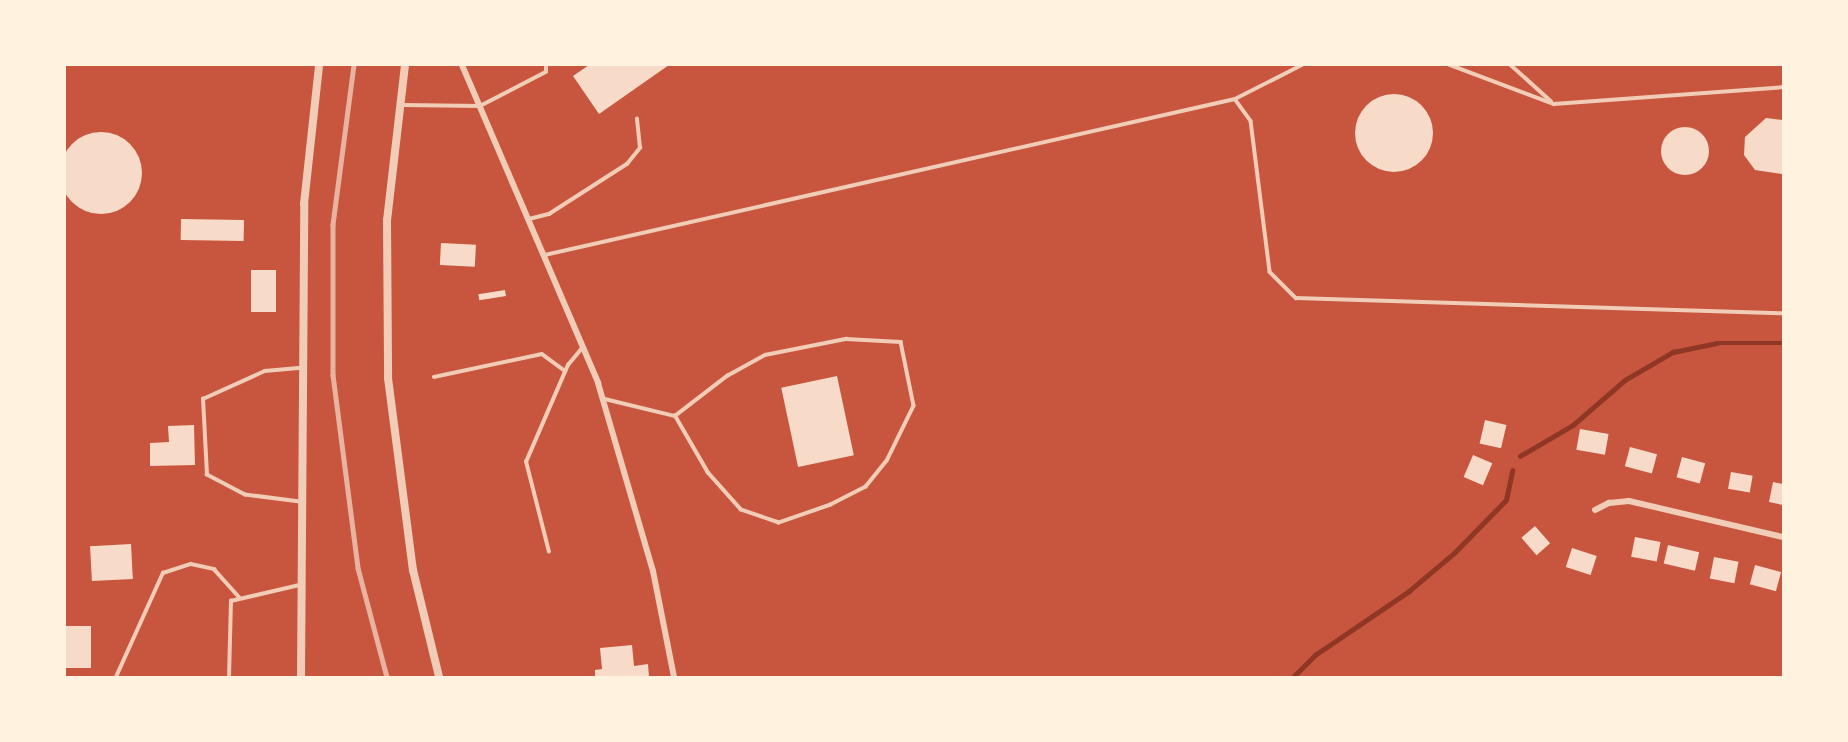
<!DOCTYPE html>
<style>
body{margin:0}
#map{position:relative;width:1848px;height:742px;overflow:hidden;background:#c8553d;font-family:"Open Sans",sans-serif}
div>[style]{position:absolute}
.stream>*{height:4.5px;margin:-2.25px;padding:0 2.25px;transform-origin:2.25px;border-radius:2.25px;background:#8f3625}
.building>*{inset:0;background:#f7dbc8;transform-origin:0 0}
.round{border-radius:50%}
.service>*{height:3.5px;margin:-1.75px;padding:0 1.75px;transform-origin:1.75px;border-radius:1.75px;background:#f1ccb7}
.minor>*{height:6px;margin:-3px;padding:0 3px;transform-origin:3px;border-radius:3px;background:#f1ccb7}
.tertiary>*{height:8px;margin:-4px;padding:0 4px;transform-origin:4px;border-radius:4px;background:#f1ccb7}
.rail>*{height:4.5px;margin:-2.25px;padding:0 2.25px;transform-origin:2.25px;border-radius:2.25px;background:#e9b49f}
span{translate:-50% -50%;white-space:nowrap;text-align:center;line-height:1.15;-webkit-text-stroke:7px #fff3e0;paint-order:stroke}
.frame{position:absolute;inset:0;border:66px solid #fff3e0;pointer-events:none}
</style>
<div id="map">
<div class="stream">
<div style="left:1520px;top:456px;width:61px;rotate:-30.3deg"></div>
<div style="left:1573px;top:425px;width:69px;rotate:-40.9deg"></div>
<div style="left:1625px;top:380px;width:56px;rotate:-30.3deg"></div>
<div style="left:1673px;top:352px;width:45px;rotate:-11.6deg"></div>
<div style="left:1717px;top:343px;width:66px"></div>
<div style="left:1293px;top:677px;width:31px;rotate:-45deg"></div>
<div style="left:1315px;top:655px;width:114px;rotate:-34.2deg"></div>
<div style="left:1409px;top:591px;width:59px;rotate:-40.2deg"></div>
<div style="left:1454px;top:553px;width:74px;rotate:-45.5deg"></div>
<div style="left:1506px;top:500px;width:30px;rotate:-78deg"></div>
</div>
<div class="building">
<div style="clip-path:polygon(589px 65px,669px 65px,599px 114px,573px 76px)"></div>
<div class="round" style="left:1355px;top:94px;width:78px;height:78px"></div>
<div style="clip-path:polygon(1766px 118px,1783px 120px,1782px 174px,1755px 170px,1744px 155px,1745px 137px)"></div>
<div class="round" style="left:1661px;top:127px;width:48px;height:48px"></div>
<div class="round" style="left:60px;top:132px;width:82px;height:82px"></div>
<div style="left:181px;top:219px;width:63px;height:21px;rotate:1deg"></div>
<div style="left:441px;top:243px;width:35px;height:22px;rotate:3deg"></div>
<div style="left:251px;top:270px;width:25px;height:42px"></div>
<div style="left:505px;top:290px;width:6px;height:27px;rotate:81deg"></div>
<div style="left:837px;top:376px;width:81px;height:57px;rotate:78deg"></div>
<div style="left:1485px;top:420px;width:22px;height:24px;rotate:13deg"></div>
<div style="clip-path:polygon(194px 425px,195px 465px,150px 466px,150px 443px,169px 442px,168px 426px)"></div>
<div style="left:1580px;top:429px;width:29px;height:21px;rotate:10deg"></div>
<div style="left:1630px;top:447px;width:28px;height:20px;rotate:15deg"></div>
<div style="left:1473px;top:455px;width:21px;height:24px;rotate:23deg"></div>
<div style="left:1682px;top:457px;width:24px;height:21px;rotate:15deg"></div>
<div style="left:1731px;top:472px;width:22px;height:17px;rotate:10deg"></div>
<div style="clip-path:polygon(1773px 482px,1783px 484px,1783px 505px,1769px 502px)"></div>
<div style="left:1535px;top:526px;width:23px;height:18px;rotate:49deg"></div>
<div style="left:1635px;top:537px;width:26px;height:20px;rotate:11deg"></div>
<div style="left:131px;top:544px;width:35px;height:41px;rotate:87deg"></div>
<div style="left:1668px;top:545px;width:32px;height:19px;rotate:13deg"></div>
<div style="left:1572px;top:548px;width:26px;height:20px;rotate:18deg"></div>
<div style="left:1714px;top:557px;width:25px;height:22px;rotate:11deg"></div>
<div style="left:1755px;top:565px;width:27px;height:20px;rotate:15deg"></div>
<div style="left:65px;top:626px;width:26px;height:42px"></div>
<div style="clip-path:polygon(632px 645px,634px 666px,648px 664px,649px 677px,595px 677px,595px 670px,602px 669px,600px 648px)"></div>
</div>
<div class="service">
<div style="left:1450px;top:65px;width:111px;rotate:20.6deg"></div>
<div style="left:1554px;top:104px;width:230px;rotate:-4.2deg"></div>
<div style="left:1511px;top:65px;width:54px;rotate:42deg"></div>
<div style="left:1235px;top:99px;width:27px;rotate:54deg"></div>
<div style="left:1251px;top:121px;width:152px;rotate:82.8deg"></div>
<div style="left:1270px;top:272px;width:37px;rotate:45deg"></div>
<div style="left:1296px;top:298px;width:487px;rotate:1.8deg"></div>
<div style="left:403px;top:105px;width:77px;rotate:0.7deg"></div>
<div style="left:480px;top:106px;width:74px;rotate:-27.3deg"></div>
<div style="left:546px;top:72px;width:7px;rotate:-90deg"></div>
<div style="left:529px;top:219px;width:21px;rotate:-14deg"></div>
<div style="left:549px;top:214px;width:93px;rotate:-32.7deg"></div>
<div style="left:627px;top:164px;width:21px;rotate:-51deg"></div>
<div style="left:640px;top:148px;width:29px;rotate:-96deg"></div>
<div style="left:545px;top:255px;width:707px;rotate:-12.74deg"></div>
<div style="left:1235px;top:99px;width:75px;rotate:-26.9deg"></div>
<div style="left:434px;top:377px;width:110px;rotate:-12deg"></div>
<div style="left:542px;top:354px;width:29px;rotate:36deg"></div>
<div style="left:605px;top:399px;width:72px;rotate:13.7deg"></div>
<div style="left:675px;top:416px;width:66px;rotate:-37.6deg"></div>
<div style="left:727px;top:376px;width:43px;rotate:-28.9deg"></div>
<div style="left:765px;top:355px;width:83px;rotate:-11.2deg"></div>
<div style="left:846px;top:339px;width:55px;rotate:3.1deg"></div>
<div style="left:901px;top:342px;width:65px;rotate:78.5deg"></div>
<div style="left:914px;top:406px;width:61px;rotate:116.1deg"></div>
<div style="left:887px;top:461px;width:33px;rotate:129deg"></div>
<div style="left:866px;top:487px;width:39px;rotate:153deg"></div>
<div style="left:831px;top:505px;width:55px;rotate:160.9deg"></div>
<div style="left:779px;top:523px;width:40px;rotate:-161.1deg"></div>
<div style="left:741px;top:510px;width:50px;rotate:-131.7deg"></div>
<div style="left:708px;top:473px;width:66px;rotate:-120.1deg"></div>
<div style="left:300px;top:502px;width:55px;rotate:-172.7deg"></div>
<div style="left:245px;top:495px;width:43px;rotate:-152.2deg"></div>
<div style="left:207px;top:475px;width:76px;rotate:-93deg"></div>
<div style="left:203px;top:399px;width:68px;rotate:-24.3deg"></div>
<div style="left:265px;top:371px;width:36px;rotate:-5deg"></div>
<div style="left:549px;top:552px;width:93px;rotate:-104.3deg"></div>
<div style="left:526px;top:462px;width:106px;rotate:-66.6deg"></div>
<div style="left:568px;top:365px;width:23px;rotate:-50deg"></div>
<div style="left:116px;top:677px;width:114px;rotate:-65.7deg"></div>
<div style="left:163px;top:573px;width:29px;rotate:-18deg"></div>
<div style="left:191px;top:564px;width:24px;rotate:12deg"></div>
<div style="left:214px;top:569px;width:38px;rotate:48deg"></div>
<div style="left:229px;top:677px;width:76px;rotate:-88.5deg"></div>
<div style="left:231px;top:601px;width:71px;rotate:-13.1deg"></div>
</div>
<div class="minor">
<div style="left:462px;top:65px;width:346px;rotate:66.8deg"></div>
<div style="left:598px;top:383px;width:196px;rotate:73.7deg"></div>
<div style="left:653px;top:571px;width:108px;rotate:78.8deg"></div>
<div style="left:1595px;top:510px;width:16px;rotate:-27deg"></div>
<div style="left:1609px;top:503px;width:20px;rotate:-6deg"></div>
<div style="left:1629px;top:501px;width:158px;rotate:13.2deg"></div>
</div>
<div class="tertiary">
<div style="left:405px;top:65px;width:156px;rotate:96.6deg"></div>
<div style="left:387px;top:220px;width:158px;rotate:89.6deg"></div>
<div style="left:388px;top:378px;width:194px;rotate:82.6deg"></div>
<div style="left:413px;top:570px;width:110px;rotate:76.3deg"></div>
<div style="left:301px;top:677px;width:473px;rotate:-89.6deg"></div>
<div style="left:304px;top:204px;width:140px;rotate:-83.8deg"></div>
</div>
<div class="rail">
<div style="left:354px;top:65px;width:161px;rotate:97.5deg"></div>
<div style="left:333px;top:225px;width:150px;rotate:90deg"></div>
<div style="left:333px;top:375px;width:195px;rotate:82.6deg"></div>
<div style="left:358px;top:568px;width:113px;rotate:75.1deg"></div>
</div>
<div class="frame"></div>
</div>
